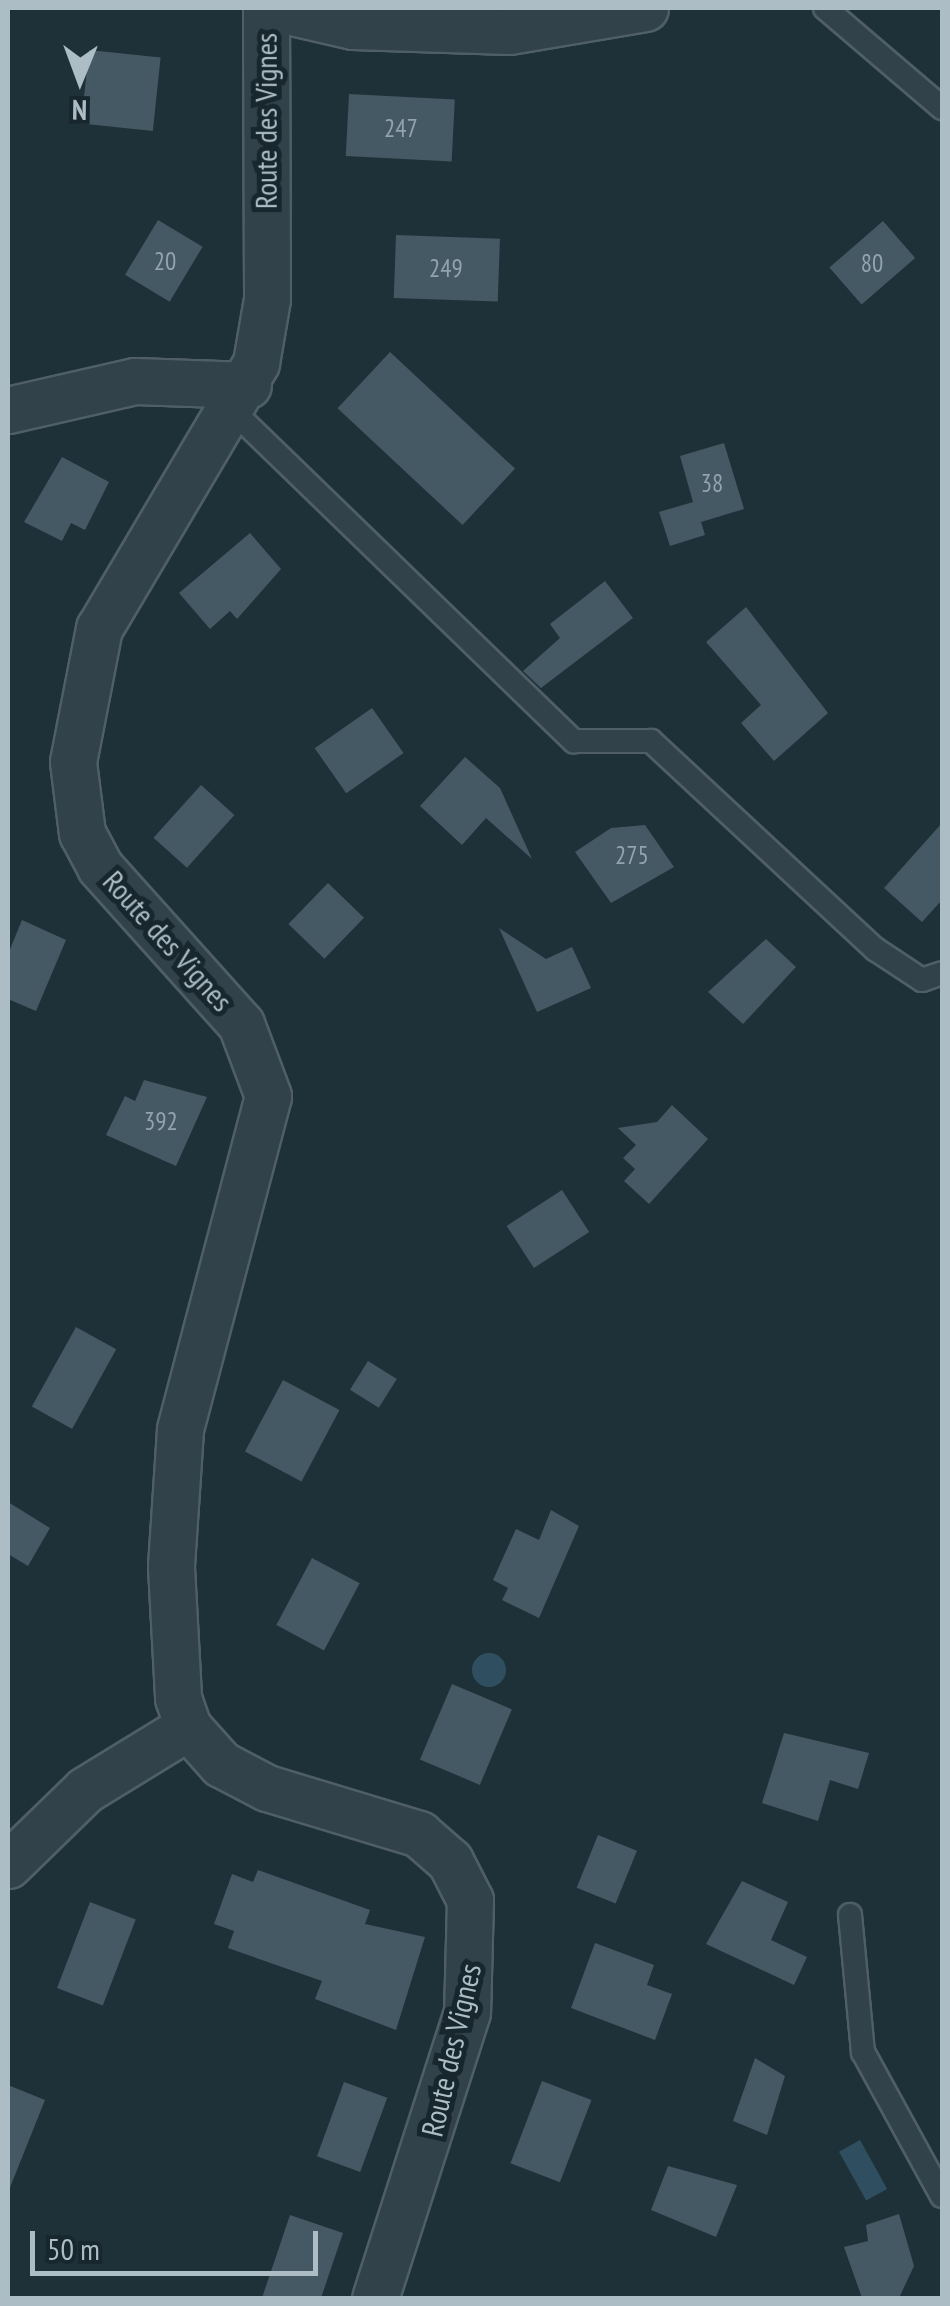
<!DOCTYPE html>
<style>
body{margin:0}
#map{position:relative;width:950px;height:2306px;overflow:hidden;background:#1e3139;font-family:"PT Sans Narrow",sans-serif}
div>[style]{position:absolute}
.water>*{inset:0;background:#2f4f60;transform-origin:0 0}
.round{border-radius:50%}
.building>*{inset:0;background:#445963;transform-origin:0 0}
.roads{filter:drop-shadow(2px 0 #505f67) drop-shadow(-2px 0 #505f67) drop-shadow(0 2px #505f67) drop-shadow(0 -2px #505f67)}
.service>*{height:22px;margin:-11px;padding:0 11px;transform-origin:11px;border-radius:11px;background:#32424a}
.minor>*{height:45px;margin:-22.5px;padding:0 22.5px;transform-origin:22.5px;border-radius:22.5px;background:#32424a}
span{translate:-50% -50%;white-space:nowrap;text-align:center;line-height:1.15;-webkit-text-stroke:10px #18262e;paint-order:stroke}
.number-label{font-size:25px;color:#92a4ad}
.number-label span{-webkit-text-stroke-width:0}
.street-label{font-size:30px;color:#acbdc6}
.frame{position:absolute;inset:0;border:10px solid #acbdc6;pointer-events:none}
.north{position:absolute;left:30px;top:30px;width:100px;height:100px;-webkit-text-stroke:8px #18262e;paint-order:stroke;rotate:181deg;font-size:28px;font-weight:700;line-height:40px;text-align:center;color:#acbdc6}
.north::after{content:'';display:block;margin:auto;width:35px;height:45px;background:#acbdc6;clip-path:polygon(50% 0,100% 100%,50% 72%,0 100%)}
.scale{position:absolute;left:30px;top:2231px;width:288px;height:45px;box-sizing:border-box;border:5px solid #acbdc6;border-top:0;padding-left:12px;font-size:30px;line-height:35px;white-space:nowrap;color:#acbdc6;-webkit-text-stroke:8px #18262e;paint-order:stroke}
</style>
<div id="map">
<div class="water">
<div class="round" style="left:472px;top:1653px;width:34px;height:34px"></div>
<div style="left:860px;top:2140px;width:56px;height:24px;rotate:61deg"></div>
</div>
<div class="building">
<div style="left:89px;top:50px;width:72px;height:74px;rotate:6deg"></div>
<div style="left:349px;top:94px;width:106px;height:62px;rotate:3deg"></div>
<div style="left:158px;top:220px;width:52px;height:64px;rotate:31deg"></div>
<div style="left:883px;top:221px;width:49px;height:71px;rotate:49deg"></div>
<div style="left:396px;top:235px;width:104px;height:63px;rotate:2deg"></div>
<div style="left:390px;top:352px;width:171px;height:77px;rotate:43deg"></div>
<div style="clip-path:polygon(724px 443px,744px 509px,701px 522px,705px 535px,670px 546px,659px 512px,693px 502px,680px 456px)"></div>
<div style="clip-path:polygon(62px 457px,109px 482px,85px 530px,71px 523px,62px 541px,24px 522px)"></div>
<div style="clip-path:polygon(250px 533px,281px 569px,237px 619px,230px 611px,210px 629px,179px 593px)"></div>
<div style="clip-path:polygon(605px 581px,633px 618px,541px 688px,523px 671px,560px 638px,550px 624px)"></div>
<div style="clip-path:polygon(746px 607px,828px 713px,774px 761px,741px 723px,761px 705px,706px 642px)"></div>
<div style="left:372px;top:708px;width:55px;height:70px;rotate:55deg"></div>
<div style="clip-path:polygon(465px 757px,500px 788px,532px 859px,486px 818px,462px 845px,420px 806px)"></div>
<div style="left:201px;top:785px;width:45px;height:71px;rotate:42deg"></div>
<div style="clip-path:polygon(942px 823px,942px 900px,922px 922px,884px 888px)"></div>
<div style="clip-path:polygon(645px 825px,674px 867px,611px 903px,575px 852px,611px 828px)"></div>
<div style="left:328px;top:883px;width:50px;height:57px;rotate:44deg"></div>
<div style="clip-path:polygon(22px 920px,66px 940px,36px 1011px,8px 999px,8px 954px)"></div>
<div style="clip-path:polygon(499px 928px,546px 959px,572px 947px,591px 988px,537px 1012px)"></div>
<div style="clip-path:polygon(766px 939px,796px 967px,743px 1024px,708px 992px)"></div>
<div style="clip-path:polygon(144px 1080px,207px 1097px,176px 1166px,106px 1135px,125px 1096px,135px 1101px)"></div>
<div style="clip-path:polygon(672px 1105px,708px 1139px,649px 1204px,624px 1181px,635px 1169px,623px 1158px,636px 1145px,618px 1128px,657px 1122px)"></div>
<div style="left:562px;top:1190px;width:50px;height:66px;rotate:57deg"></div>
<div style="left:76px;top:1327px;width:46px;height:91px;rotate:29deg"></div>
<div style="left:368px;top:1361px;width:34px;height:34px;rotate:32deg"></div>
<div style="left:283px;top:1380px;width:64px;height:81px;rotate:28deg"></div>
<div style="clip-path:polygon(8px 1502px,50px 1528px,28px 1566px,8px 1554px)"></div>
<div style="clip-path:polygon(551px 1510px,579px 1526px,539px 1618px,502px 1600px,508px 1588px,493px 1580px,516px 1529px,539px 1540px)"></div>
<div style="left:312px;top:1558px;width:54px;height:76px;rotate:28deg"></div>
<div style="left:452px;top:1684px;width:65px;height:82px;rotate:23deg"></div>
<div style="clip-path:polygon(784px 1733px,869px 1753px,858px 1789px,830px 1780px,818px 1821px,762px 1803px)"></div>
<div style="left:598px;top:1835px;width:42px;height:57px;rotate:22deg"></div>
<div style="clip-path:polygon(258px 1870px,370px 1910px,365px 1924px,425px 1937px,396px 2030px,315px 1999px,322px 1981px,228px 1948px,234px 1931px,214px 1924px,232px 1874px,253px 1882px)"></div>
<div style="clip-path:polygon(742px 1881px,788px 1902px,771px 1940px,807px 1957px,794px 1985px,706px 1944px)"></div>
<div style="left:90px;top:1902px;width:49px;height:92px;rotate:21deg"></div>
<div style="clip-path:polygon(595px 1943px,654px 1965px,647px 1985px,672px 1994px,655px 2040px,571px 2008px)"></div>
<div style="clip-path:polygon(755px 2058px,785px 2076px,767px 2135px,733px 2121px)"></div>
<div style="left:542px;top:2081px;width:53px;height:88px;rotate:21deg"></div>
<div style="left:344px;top:2082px;width:46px;height:79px;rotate:20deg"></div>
<div style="clip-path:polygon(8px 2085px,45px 2100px,9px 2190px,8px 2190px)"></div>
<div style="clip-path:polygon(668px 2166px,737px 2185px,716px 2237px,651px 2210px)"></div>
<div style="clip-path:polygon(899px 2214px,914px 2266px,899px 2298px,862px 2298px,844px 2247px,868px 2241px,866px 2225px)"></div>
<div style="clip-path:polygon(290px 2215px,343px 2233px,321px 2298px,262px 2298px)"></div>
</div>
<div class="roads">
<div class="service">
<div style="left:825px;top:8px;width:154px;rotate:40.5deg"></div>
<div style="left:235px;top:413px;width:472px;rotate:44.1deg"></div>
<div style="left:574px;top:741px;width:77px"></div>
<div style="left:651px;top:741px;width:306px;rotate:42.9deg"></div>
<div style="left:875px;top:949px;width:56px;rotate:33.4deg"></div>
<div style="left:922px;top:980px;width:21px;rotate:-19deg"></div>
<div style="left:850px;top:1915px;width:138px;rotate:84.6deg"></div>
<div style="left:863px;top:2052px;width:164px;rotate:61.3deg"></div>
</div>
<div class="minor">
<div style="left:266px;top:8px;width:291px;rotate:89.8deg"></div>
<div style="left:267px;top:299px;width:65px;rotate:99.8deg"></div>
<div style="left:256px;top:363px;width:308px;rotate:120.6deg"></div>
<div style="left:99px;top:628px;width:136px;rotate:101deg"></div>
<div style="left:73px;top:762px;width:72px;rotate:82.8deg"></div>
<div style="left:82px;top:833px;width:38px;rotate:62deg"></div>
<div style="left:100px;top:867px;width:211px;rotate:48.1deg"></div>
<div style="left:241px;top:1024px;width:77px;rotate:69.4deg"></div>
<div style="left:268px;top:1096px;width:345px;rotate:104.8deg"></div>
<div style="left:180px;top:1430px;width:137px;rotate:93.8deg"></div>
<div style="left:171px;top:1567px;width:131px;rotate:86.9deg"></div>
<div style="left:178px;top:1698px;width:31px;rotate:71deg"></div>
<div style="left:188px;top:1727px;width:50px;rotate:48.3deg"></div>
<div style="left:221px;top:1764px;width:52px;rotate:27.6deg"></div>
<div style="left:267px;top:1788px;width:159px;rotate:16.8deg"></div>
<div style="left:419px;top:1834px;width:41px;rotate:41.1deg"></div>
<div style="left:450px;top:1861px;width:44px;rotate:62.9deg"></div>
<div style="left:470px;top:1900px;width:112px;rotate:91.5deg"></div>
<div style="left:467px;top:2012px;width:300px;rotate:107.8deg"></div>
<div style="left:275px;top:8px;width:80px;rotate:13deg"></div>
<div style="left:353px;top:26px;width:156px;rotate:1.8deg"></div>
<div style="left:509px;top:31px;width:138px;rotate:-9.6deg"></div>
<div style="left:8px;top:410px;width:130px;rotate:-12.9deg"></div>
<div style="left:135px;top:381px;width:113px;rotate:2deg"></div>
<div style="left:8px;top:1865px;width:107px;rotate:-44.2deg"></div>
<div style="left:85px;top:1790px;width:121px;rotate:-31.5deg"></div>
</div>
</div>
<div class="number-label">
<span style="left:401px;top:128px">247</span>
<span style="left:165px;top:261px">20</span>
<span style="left:872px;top:263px">80</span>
<span style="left:446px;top:268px">249</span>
<span style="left:712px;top:483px">38</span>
<span style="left:632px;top:855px">275</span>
<span style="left:161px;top:1121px">392</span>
</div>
<div class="street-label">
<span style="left:266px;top:121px;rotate:-90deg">Route des Vignes</span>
<span style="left:168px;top:941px;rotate:48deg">Route des Vignes</span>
<span style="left:451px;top:2050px;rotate:-77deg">Route des Vignes</span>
</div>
<div class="frame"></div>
<div class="north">N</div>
<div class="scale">50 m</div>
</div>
